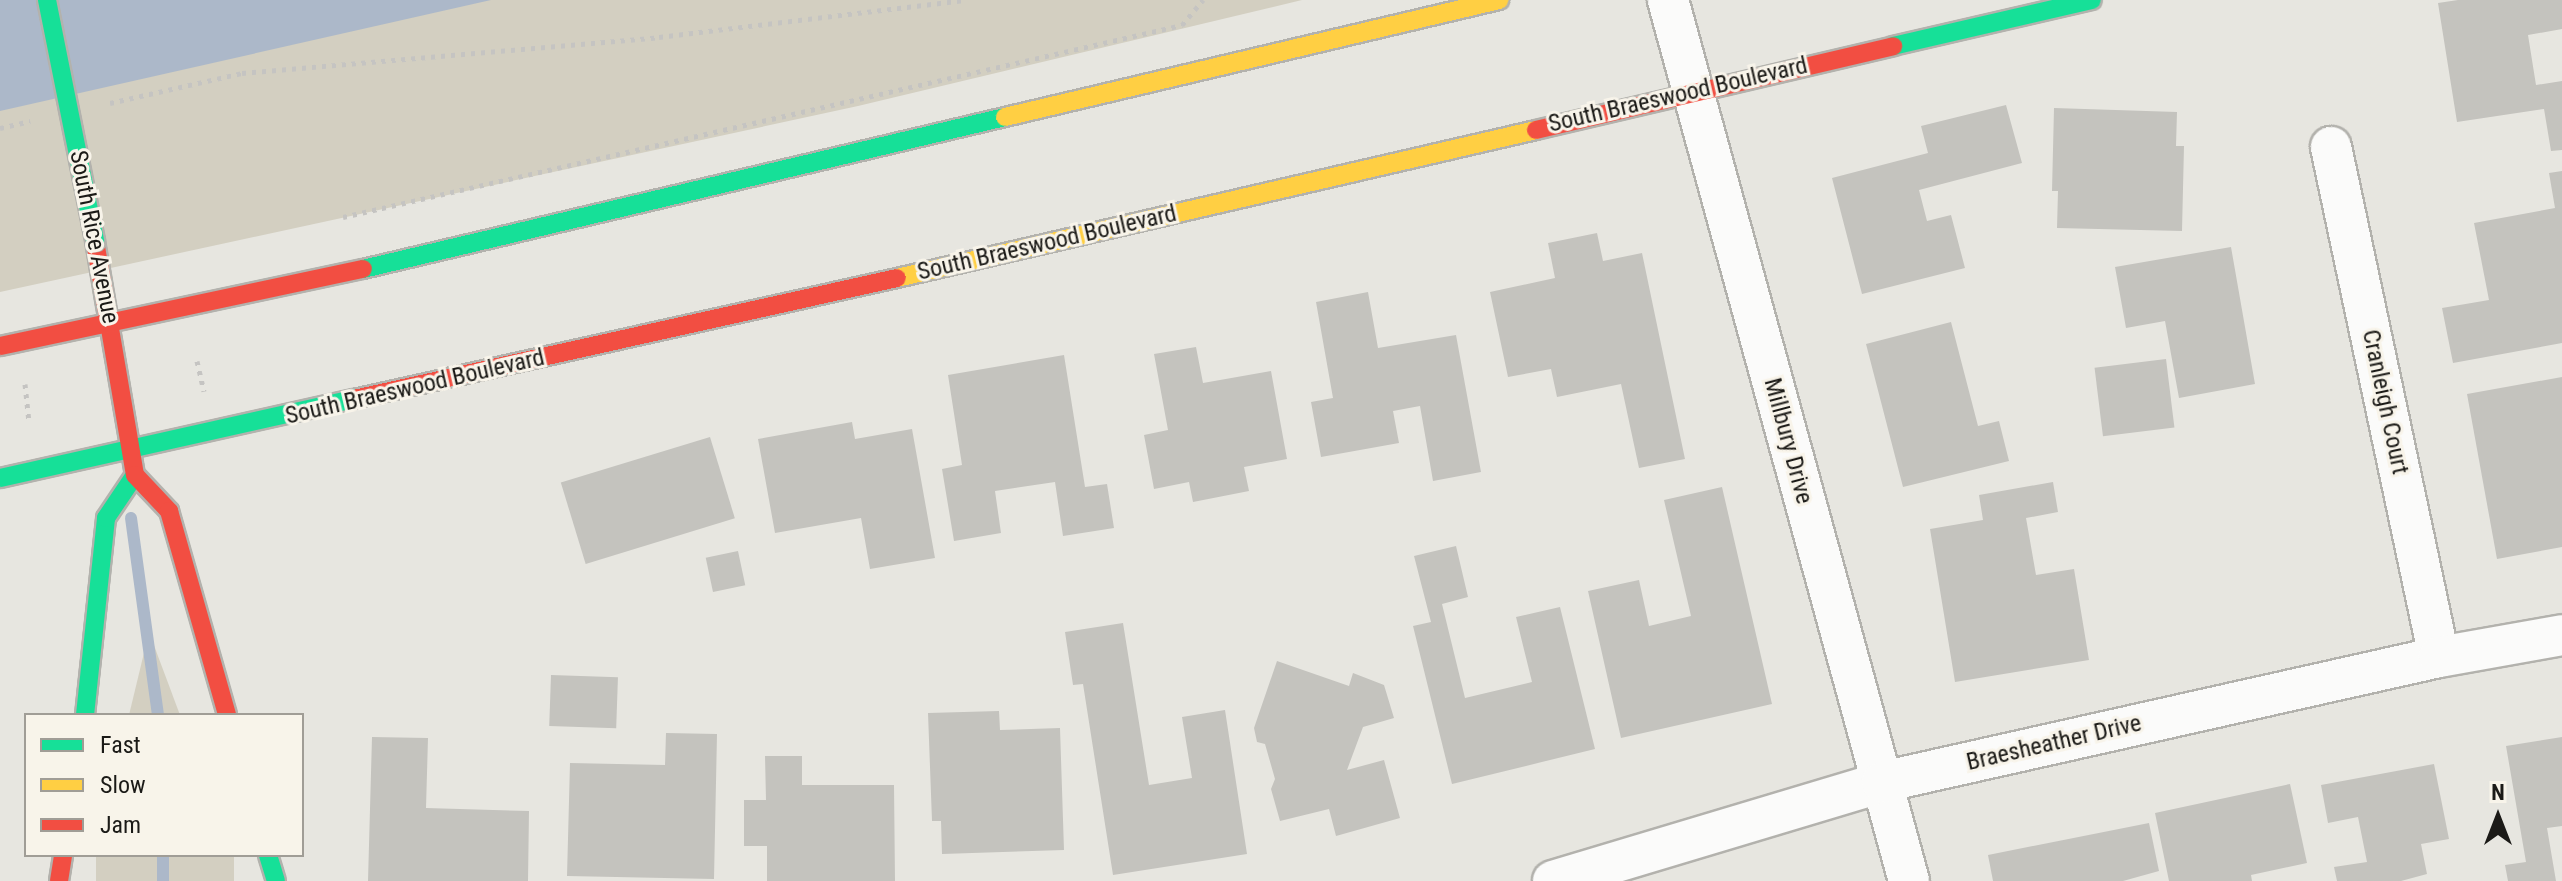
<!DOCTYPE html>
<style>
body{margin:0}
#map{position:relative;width:2562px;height:881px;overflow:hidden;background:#e7e6e0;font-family:"Roboto Condensed",sans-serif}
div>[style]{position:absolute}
.green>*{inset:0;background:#d3cfc1;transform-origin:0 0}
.water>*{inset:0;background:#acb8c9}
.stream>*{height:12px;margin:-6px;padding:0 6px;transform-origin:6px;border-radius:6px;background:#acb8c9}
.building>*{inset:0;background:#c4c3be;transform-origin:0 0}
.path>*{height:5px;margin-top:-2.5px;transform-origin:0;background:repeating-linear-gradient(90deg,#c5c4c2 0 4px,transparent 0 10px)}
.roads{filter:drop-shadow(2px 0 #b3b2ad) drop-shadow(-2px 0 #b3b2ad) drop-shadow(0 2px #b3b2ad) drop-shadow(0 -2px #b3b2ad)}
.street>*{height:40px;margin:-20px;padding:0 20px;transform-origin:20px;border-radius:20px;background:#fbfbfa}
.fast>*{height:18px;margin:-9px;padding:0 9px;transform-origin:9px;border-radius:9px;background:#16e098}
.slow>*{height:18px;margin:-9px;padding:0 9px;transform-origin:9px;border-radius:9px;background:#ffcf43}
.jam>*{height:18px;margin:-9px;padding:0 9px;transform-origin:9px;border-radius:9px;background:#f24e42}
.bridges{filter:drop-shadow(2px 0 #b3b2ad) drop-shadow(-2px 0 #b3b2ad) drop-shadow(0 2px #b3b2ad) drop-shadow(0 -2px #b3b2ad)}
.fast-bridge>*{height:18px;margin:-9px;padding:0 9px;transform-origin:9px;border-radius:9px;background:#16e098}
span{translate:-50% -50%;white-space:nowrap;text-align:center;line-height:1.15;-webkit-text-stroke:6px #f8f4ea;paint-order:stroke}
.street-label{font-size:24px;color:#1b1a17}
.legend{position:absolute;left:24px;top:713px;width:280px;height:144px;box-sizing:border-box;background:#f8f4ea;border:2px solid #a09d96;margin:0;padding:10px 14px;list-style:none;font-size:24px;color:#1b1a17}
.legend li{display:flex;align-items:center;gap:16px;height:40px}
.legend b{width:40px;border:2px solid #a09d96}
.north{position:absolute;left:2458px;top:777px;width:80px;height:80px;-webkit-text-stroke:6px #f8f4ea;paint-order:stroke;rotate:0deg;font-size:22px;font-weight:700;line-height:32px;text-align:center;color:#1b1a17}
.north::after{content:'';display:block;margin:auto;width:28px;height:36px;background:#1b1a17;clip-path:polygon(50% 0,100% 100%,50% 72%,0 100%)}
</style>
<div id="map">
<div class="green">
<div style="clip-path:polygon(0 0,1302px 0,858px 106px,0 292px)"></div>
<div style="clip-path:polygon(149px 632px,180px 715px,129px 715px)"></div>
<div style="left:96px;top:855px;width:138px;height:27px"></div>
</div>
<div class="water">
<div style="clip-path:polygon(0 0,491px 0,0 111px)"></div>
</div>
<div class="stream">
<div style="left:131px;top:518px;width:199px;rotate:82.2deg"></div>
<div style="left:163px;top:855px;width:26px;rotate:90deg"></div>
</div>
<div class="building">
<div style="clip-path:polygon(2458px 0,2562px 0,2562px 29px,2528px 35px,2536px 85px,2562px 81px,2562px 150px,2551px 151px,2544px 109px,2457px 122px,2438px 3px)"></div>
<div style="clip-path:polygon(2006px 105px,2022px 163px,1919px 190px,1927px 221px,1951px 215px,1965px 268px,1862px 294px,1832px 178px,1928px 153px,1921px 126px)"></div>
<div style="clip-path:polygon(2054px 108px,2177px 112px,2176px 146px,2184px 146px,2182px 231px,2057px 228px,2058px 191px,2052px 191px)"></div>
<div style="clip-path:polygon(2562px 171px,2562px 343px,2453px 363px,2442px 308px,2489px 300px,2474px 223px,2555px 208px,2549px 173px)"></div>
<div style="clip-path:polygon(1597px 233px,1603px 261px,1642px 253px,1685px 459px,1639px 468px,1621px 384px,1557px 397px,1551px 369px,1508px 377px,1490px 292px,1555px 278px,1548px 243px)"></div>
<div style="clip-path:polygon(2231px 247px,2255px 384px,2179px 398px,2165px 321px,2126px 328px,2115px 267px)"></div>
<div style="clip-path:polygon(1368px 292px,1378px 348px,1456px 335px,1481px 472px,1433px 481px,1420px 406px,1393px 411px,1399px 443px,1321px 457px,1311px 402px,1333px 398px,1316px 302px)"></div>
<div style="clip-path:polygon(1951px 322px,1978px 426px,1999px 421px,2009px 461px,1903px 487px,1866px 344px)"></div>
<div style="clip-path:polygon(1196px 347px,1203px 383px,1271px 371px,1287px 459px,1244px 467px,1249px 491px,1193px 502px,1189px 482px,1154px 489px,1144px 435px,1168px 430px,1154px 354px)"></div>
<div style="clip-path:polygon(1064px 355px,1085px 487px,1107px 484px,1114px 528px,1063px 536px,1055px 482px,995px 491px,1001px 533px,954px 541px,942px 469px,962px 465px,948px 375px)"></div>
<div style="left:2166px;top:359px;width:69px;height:72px;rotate:83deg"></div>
<div style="clip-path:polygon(2562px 377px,2562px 547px,2497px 559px,2467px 394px)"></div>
<div style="clip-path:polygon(852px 422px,855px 439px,912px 429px,935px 558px,870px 569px,861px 518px,775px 533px,758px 439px)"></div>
<div style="left:710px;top:437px;width:85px;height:156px;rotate:73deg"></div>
<div style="clip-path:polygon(2053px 482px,2058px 512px,2026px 518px,2036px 575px,2074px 569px,2089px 660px,1955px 682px,1930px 529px,1983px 520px,1979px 495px)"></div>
<div style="clip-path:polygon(1722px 487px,1772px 704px,1621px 738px,1588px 591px,1639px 580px,1649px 626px,1691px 616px,1664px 500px)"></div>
<div style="clip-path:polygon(1456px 546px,1468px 597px,1442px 604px,1465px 698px,1532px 682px,1516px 617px,1560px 607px,1595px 749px,1452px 784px,1413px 626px,1431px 622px,1414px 556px)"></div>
<div style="left:738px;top:551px;width:35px;height:33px;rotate:78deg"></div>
<div style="clip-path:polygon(1123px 623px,1149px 785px,1192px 778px,1182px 717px,1225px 710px,1247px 854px,1113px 875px,1083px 684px,1073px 685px,1065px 632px)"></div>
<div style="clip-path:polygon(1277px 661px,1349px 686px,1353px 673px,1384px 685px,1394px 718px,1363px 727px,1347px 770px,1384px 760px,1400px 818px,1336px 836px,1329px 809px,1280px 821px,1271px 789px,1275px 779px,1265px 744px,1257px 742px,1254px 728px)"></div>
<div style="left:551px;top:675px;width:67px;height:51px;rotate:2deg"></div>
<div style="clip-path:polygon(999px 711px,1000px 730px,1060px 728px,1064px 850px,942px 854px,941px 821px,932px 821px,928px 713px)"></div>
<div style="clip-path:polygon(666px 733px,717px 734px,714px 879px,567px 876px,570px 763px,665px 765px)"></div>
<div style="clip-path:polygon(372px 737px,428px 738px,426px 808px,529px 811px,528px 881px,368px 881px)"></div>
<div style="clip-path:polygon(2562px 737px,2562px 826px,2547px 828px,2556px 881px,2508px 881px,2505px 865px,2526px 862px,2506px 746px)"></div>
<div style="clip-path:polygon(765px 756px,802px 756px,802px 785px,894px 785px,895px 881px,767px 881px,767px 846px,744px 846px,744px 800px,766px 800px)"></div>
<div style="clip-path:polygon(2434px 764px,2449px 839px,2421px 844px,2427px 874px,2401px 881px,2337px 881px,2334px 867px,2367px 862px,2358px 817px,2328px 823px,2321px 785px)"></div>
<div style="clip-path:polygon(2290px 784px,2307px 863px,2251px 875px,2252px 881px,2169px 881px,2155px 813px)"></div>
<div style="clip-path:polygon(2149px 823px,2159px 871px,2123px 881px,1993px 881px,1988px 855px)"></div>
</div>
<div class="path">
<div style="left:110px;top:103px;width:135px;rotate:-12.8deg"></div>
<div style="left:242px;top:73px;width:419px;rotate:-4.9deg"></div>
<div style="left:659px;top:37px;width:308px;rotate:-6.9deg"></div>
<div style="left:0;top:128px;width:31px;rotate:-13deg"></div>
<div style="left:343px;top:217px;width:861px;rotate:-12.89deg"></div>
<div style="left:1182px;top:25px;width:33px;rotate:-50deg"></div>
<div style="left:197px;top:361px;width:31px;rotate:77deg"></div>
<div style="left:25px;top:384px;width:39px;rotate:84deg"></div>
</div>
<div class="roads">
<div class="street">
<div style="left:1668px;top:0;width:913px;rotate:74.7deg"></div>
<div style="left:2331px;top:147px;width:521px;rotate:78.04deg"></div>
<div style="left:1553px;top:881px;width:344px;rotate:-16.7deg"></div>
<div style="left:1882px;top:782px;width:571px;rotate:-12.65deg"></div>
<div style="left:2439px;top:657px;width:125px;rotate:-10.1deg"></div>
</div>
<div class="fast">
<div style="left:1893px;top:46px;width:204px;rotate:-13deg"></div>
<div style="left:363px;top:269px;width:660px;rotate:-13.32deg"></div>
<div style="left:0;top:478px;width:363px;rotate:-12.6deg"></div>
<div style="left:85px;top:715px;width:198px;rotate:-83.9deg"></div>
<div style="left:106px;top:518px;width:52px;rotate:-56deg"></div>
<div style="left:268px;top:855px;width:27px;rotate:73deg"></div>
</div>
<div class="slow">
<div style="left:1005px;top:117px;width:508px;rotate:-13.32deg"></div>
<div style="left:897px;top:278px;width:656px;rotate:-13.04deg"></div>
</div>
<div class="jam">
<div style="left:1536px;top:130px;width:367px;rotate:-13.2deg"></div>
<div style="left:95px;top:241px;width:237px;rotate:80.3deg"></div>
<div style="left:135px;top:475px;width:50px;rotate:46.6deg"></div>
<div style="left:169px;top:511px;width:212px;rotate:74.1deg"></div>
<div style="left:0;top:346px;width:371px;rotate:-12deg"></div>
<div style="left:354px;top:399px;width:556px;rotate:-12.56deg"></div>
<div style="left:59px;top:881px;width:26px;rotate:-81deg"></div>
</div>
</div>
<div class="bridges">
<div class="fast-bridge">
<div style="left:47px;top:0;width:246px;rotate:78.7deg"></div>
</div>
</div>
<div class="street-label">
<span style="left:1678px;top:95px;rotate:-13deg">South Braeswood Boulevard</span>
<span style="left:94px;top:237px;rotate:79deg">South Rice Avenue</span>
<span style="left:1047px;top:243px;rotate:-13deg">South Braeswood Boulevard</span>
<span style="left:415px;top:387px;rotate:-13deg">South Braeswood Boulevard</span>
<span style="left:2385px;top:402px;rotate:78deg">Cranleigh Court</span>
<span style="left:1788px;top:441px;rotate:75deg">Millbury Drive</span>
<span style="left:2054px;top:743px;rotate:-13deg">Braesheather Drive</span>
</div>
<ul class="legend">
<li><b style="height:10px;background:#16e098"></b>Fast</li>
<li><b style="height:10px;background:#ffcf43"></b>Slow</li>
<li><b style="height:10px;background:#f24e42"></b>Jam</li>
</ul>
<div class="north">N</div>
</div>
